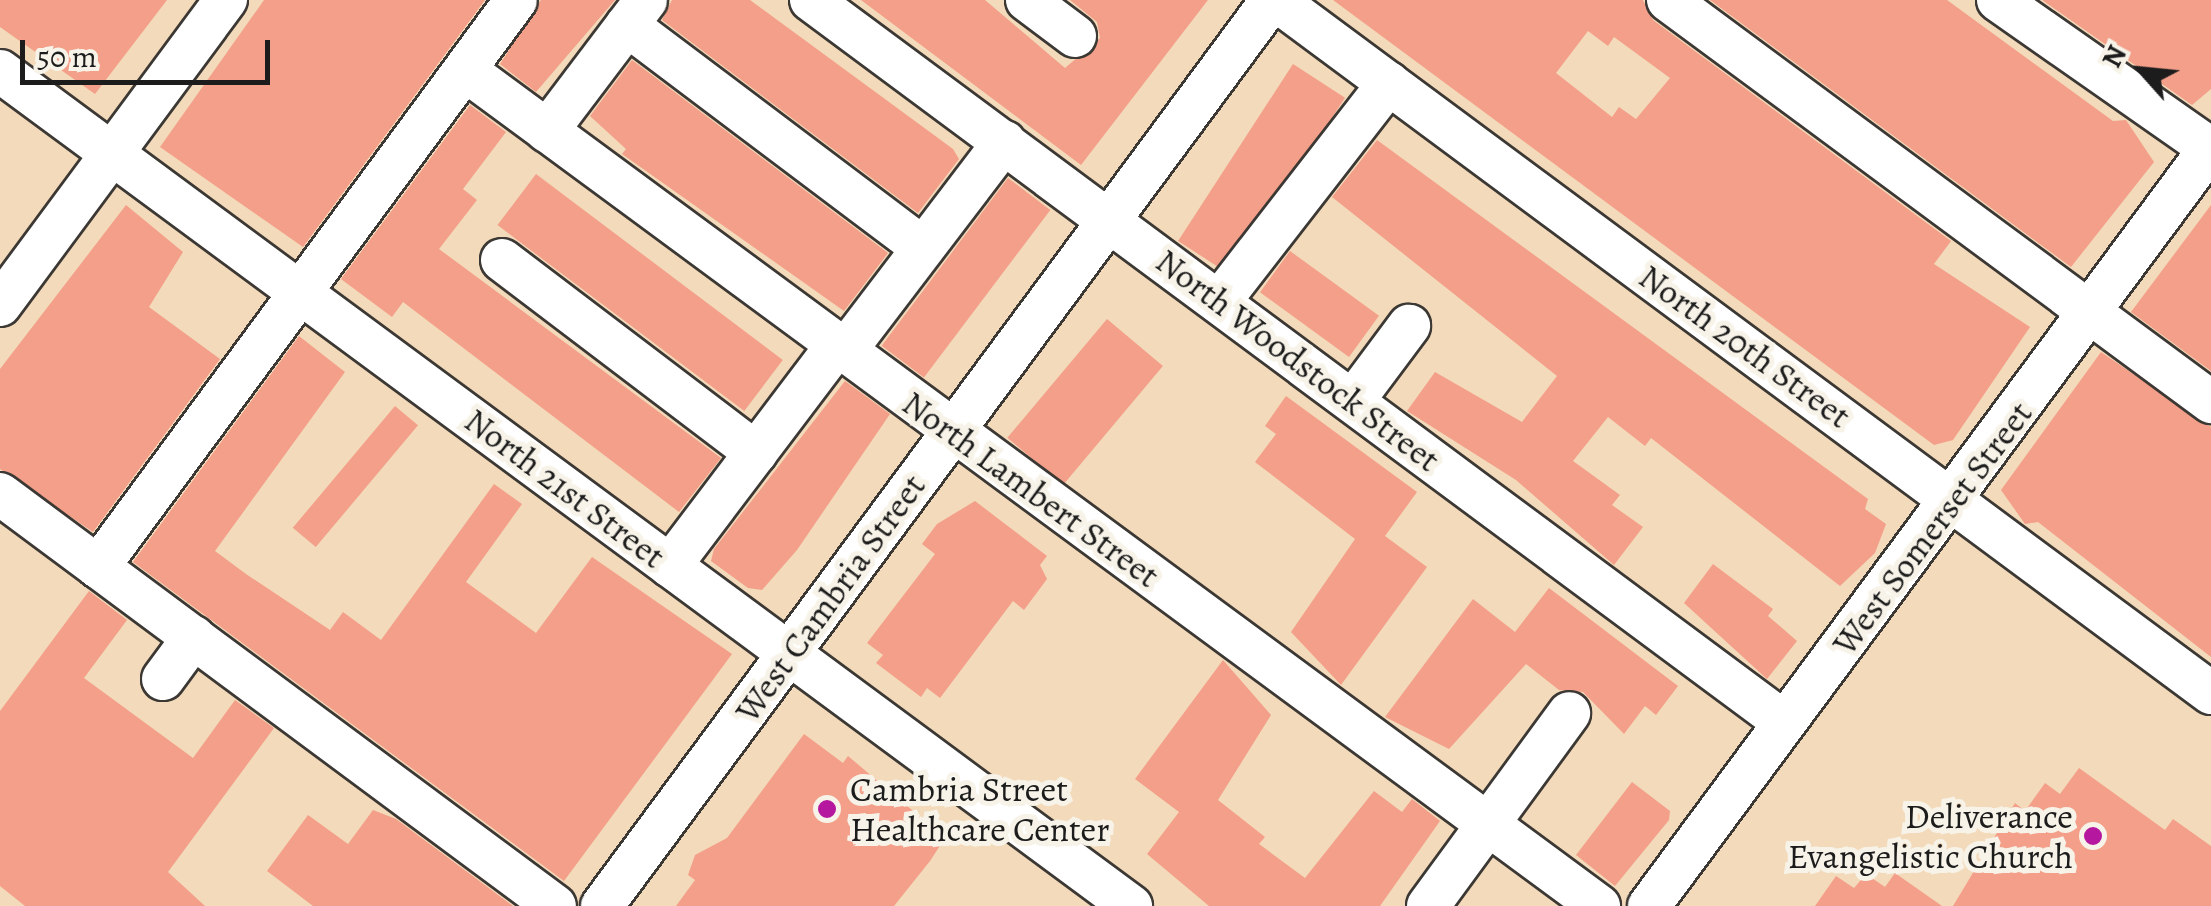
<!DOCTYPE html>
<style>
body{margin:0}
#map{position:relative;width:2211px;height:906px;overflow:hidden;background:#f3daba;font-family:Alegreya,serif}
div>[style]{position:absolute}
.building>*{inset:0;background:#f39f89;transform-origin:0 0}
.roads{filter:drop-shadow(2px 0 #3c3834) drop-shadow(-2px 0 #3c3834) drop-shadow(0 2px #3c3834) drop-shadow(0 -2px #3c3834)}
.minor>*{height:42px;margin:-21px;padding:0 21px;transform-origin:21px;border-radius:21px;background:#fff}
.dots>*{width:28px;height:28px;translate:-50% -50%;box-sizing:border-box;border:5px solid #f7f3e8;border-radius:50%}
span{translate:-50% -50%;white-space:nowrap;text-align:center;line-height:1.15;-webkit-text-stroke:10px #f7f3e8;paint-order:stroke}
.street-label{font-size:35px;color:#1c1c1c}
.poi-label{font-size:35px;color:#1c1c1c}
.left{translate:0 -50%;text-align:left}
.right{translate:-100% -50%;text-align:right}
.north{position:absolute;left:2091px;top:20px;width:100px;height:100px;-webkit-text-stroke:8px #f7f3e8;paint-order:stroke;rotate:297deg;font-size:28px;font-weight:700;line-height:40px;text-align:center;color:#1c1c1c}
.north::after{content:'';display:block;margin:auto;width:35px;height:45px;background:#1c1c1c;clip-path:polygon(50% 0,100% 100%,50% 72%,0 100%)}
.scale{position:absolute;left:20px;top:40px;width:250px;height:45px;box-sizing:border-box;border:5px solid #1c1c1c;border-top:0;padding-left:12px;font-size:30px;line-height:35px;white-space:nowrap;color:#1c1c1c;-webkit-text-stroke:8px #f7f3e8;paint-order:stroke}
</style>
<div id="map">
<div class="building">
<div style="clip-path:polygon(0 0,167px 0,95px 94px,0 27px)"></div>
<div style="clip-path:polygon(264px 0,485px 0,303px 247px,160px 147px)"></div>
<div style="clip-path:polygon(541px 0,615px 0,536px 92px,500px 64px)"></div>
<div style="clip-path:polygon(750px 0,953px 149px,959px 159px,918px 213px,662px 20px,672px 0)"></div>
<div style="clip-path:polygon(861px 0,985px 0,1065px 68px,1100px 38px,1097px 22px,1070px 0,1208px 0,1081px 165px)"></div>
<div style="clip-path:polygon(evenodd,1333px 0,1643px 0,1653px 20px,1951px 241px,1934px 264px,2030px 327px,1953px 440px,1934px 445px,1333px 0,1588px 31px,1608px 46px,1614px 37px,1670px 78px,1636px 119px,1619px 107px,1612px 117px,1556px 73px,1588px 31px)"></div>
<div style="clip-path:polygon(1710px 0,1947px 0,2113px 121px,2126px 120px,2154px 162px,2071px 267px)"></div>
<div style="clip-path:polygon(2042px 0,2211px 0,2211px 89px,2192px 105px)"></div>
<div style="clip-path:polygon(632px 60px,888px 253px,844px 311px,622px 154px,626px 149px,590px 116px)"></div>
<div style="left:1293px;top:64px;width:62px;height:211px;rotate:33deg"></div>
<div style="clip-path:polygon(470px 105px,506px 132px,463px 189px,477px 200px,439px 249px,721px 458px,679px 512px,403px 302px,392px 317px,341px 279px)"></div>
<div style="clip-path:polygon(1377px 140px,1868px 499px,1865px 509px,1886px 524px,1875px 553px,1840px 586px,1651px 438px,1645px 446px,1608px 417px,1573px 461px,1620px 495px,1612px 505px,1643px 527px,1614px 565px,1516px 480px,1407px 411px,1435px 372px,1522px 422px,1557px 376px,1332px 197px)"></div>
<div style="left:536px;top:174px;width:309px;height:64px;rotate:37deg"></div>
<div style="left:1008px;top:178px;width:53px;height:210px;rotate:37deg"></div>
<div style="clip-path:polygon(126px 205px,183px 252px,149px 307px,220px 359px,93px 532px,0 469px,0 369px)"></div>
<div style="clip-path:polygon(2211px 205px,2211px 371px,2131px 312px)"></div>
<div style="left:1290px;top:251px;width:110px;height:51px;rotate:36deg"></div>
<div style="left:1107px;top:319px;width:73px;height:155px;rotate:40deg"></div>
<div style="clip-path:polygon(299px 336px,345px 372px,215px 551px,246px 574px,330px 630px,343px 612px,381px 640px,494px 484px,522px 504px,466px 582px,536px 633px,592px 557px,732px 654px,564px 881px,133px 562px)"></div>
<div style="clip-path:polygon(2101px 352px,2211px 427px,2211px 657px,2038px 522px,2025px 524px,2001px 490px)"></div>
<div style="clip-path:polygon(845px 381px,890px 414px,797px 550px,762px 590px,748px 588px,711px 561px,714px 549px)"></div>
<div style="clip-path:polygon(1286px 396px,1417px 492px,1385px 536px,1427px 567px,1341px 685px,1291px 632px,1355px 539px,1255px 462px,1276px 434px,1265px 426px)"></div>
<div style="left:395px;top:406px;width:30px;height:159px;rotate:40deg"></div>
<div style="clip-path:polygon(975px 501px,1047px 556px,1040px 565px,1047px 579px,1024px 610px,1013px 601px,940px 698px,927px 688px,921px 697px,876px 663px,883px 655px,867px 643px,935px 554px,922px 544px,937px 524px)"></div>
<div style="clip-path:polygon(1713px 564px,1773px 609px,1768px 616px,1797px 641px,1767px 679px,1684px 603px)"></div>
<div style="clip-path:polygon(1549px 588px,1678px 686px,1656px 715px,1645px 706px,1624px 734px,1583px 692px,1559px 690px,1526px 664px,1449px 749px,1385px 717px,1473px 599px,1515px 632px)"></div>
<div style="clip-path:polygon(89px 591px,127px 620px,84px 678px,193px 758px,235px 700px,274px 728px,168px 872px,205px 906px,25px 906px,0 886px,0 711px)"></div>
<div style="clip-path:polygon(1223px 660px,1271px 715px,1218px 800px,1265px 837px,1259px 844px,1305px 878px,1374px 791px,1402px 812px,1412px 799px,1440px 821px,1380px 906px,1209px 906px,1147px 854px,1179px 812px,1135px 779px)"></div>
<div style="clip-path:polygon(804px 734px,843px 763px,848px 756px,945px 838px,930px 861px,894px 906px,676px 906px,695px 880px,688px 875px,695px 855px,727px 838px)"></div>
<div style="clip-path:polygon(2079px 768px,2165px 830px,2173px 819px,2211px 846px,2211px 906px,1953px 906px,2015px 803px,2025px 811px,2045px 783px,2060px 794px)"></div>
<div style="clip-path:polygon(1632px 782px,1670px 811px,1669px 820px,1615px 886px,1576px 855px)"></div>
<div style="clip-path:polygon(373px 810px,396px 819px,513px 906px,313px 906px,267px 871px,308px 815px,348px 844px)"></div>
<div style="clip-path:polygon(1895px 873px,1942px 906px,1815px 906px,1836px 876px,1854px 888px,1866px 874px,1885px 887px)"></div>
</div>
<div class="roads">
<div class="minor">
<div style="left:811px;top:0;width:1212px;rotate:36.58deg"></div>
<div style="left:1027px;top:0;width:60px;rotate:36.9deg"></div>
<div style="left:1276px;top:0;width:1164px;rotate:36.54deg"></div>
<div style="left:1668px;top:0;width:676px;rotate:36.51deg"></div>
<div style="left:1998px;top:0;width:260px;rotate:35deg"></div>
<div style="left:627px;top:25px;width:364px;rotate:37deg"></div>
<div style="left:465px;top:70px;width:1409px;rotate:36.4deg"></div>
<div style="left:0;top:71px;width:1406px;rotate:36.44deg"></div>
<div style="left:547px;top:131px;width:164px;rotate:-52.9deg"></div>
<div style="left:502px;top:260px;width:319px;rotate:37.2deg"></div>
<div style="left:1219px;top:302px;width:277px;rotate:-52.2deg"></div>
<div style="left:0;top:305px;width:380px;rotate:-53.5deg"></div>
<div style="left:845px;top:351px;width:263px;rotate:-52.7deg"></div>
<div style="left:1353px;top:401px;width:94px;rotate:-53.3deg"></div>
<div style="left:0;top:494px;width:691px;rotate:36.59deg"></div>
<div style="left:670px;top:566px;width:277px;rotate:-52.9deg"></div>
<div style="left:98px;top:567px;width:704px;rotate:-53.6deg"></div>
<div style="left:163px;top:679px;width:52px;rotate:-53.6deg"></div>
<div style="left:602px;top:906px;width:1127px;rotate:-53.52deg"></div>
<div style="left:1428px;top:906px;width:239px;rotate:-53.8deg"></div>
<div style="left:1649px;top:906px;width:944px;rotate:-53.48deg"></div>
</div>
</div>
<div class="dots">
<div style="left:827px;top:809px;background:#b5179e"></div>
<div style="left:2093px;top:836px;background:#b5179e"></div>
</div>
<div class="street-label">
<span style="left:1745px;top:346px;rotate:36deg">North 20th Street</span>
<span style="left:1298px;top:360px;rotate:37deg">North Woodstock Street</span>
<span style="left:565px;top:488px;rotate:37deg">North 21st Street</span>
<span style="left:1031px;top:489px;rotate:36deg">North Lambert Street</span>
<span style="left:1932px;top:528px;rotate:-53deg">West Somerset Street</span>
<span style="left:830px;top:598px;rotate:-54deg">West Cambria Street</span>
</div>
<div class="poi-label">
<span class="left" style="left:850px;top:809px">Cambria Street<br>Healthcare Center</span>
<span class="right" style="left:2073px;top:836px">Deliverance<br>Evangelistic Church</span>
</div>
<div class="north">N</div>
<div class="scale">50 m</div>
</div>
